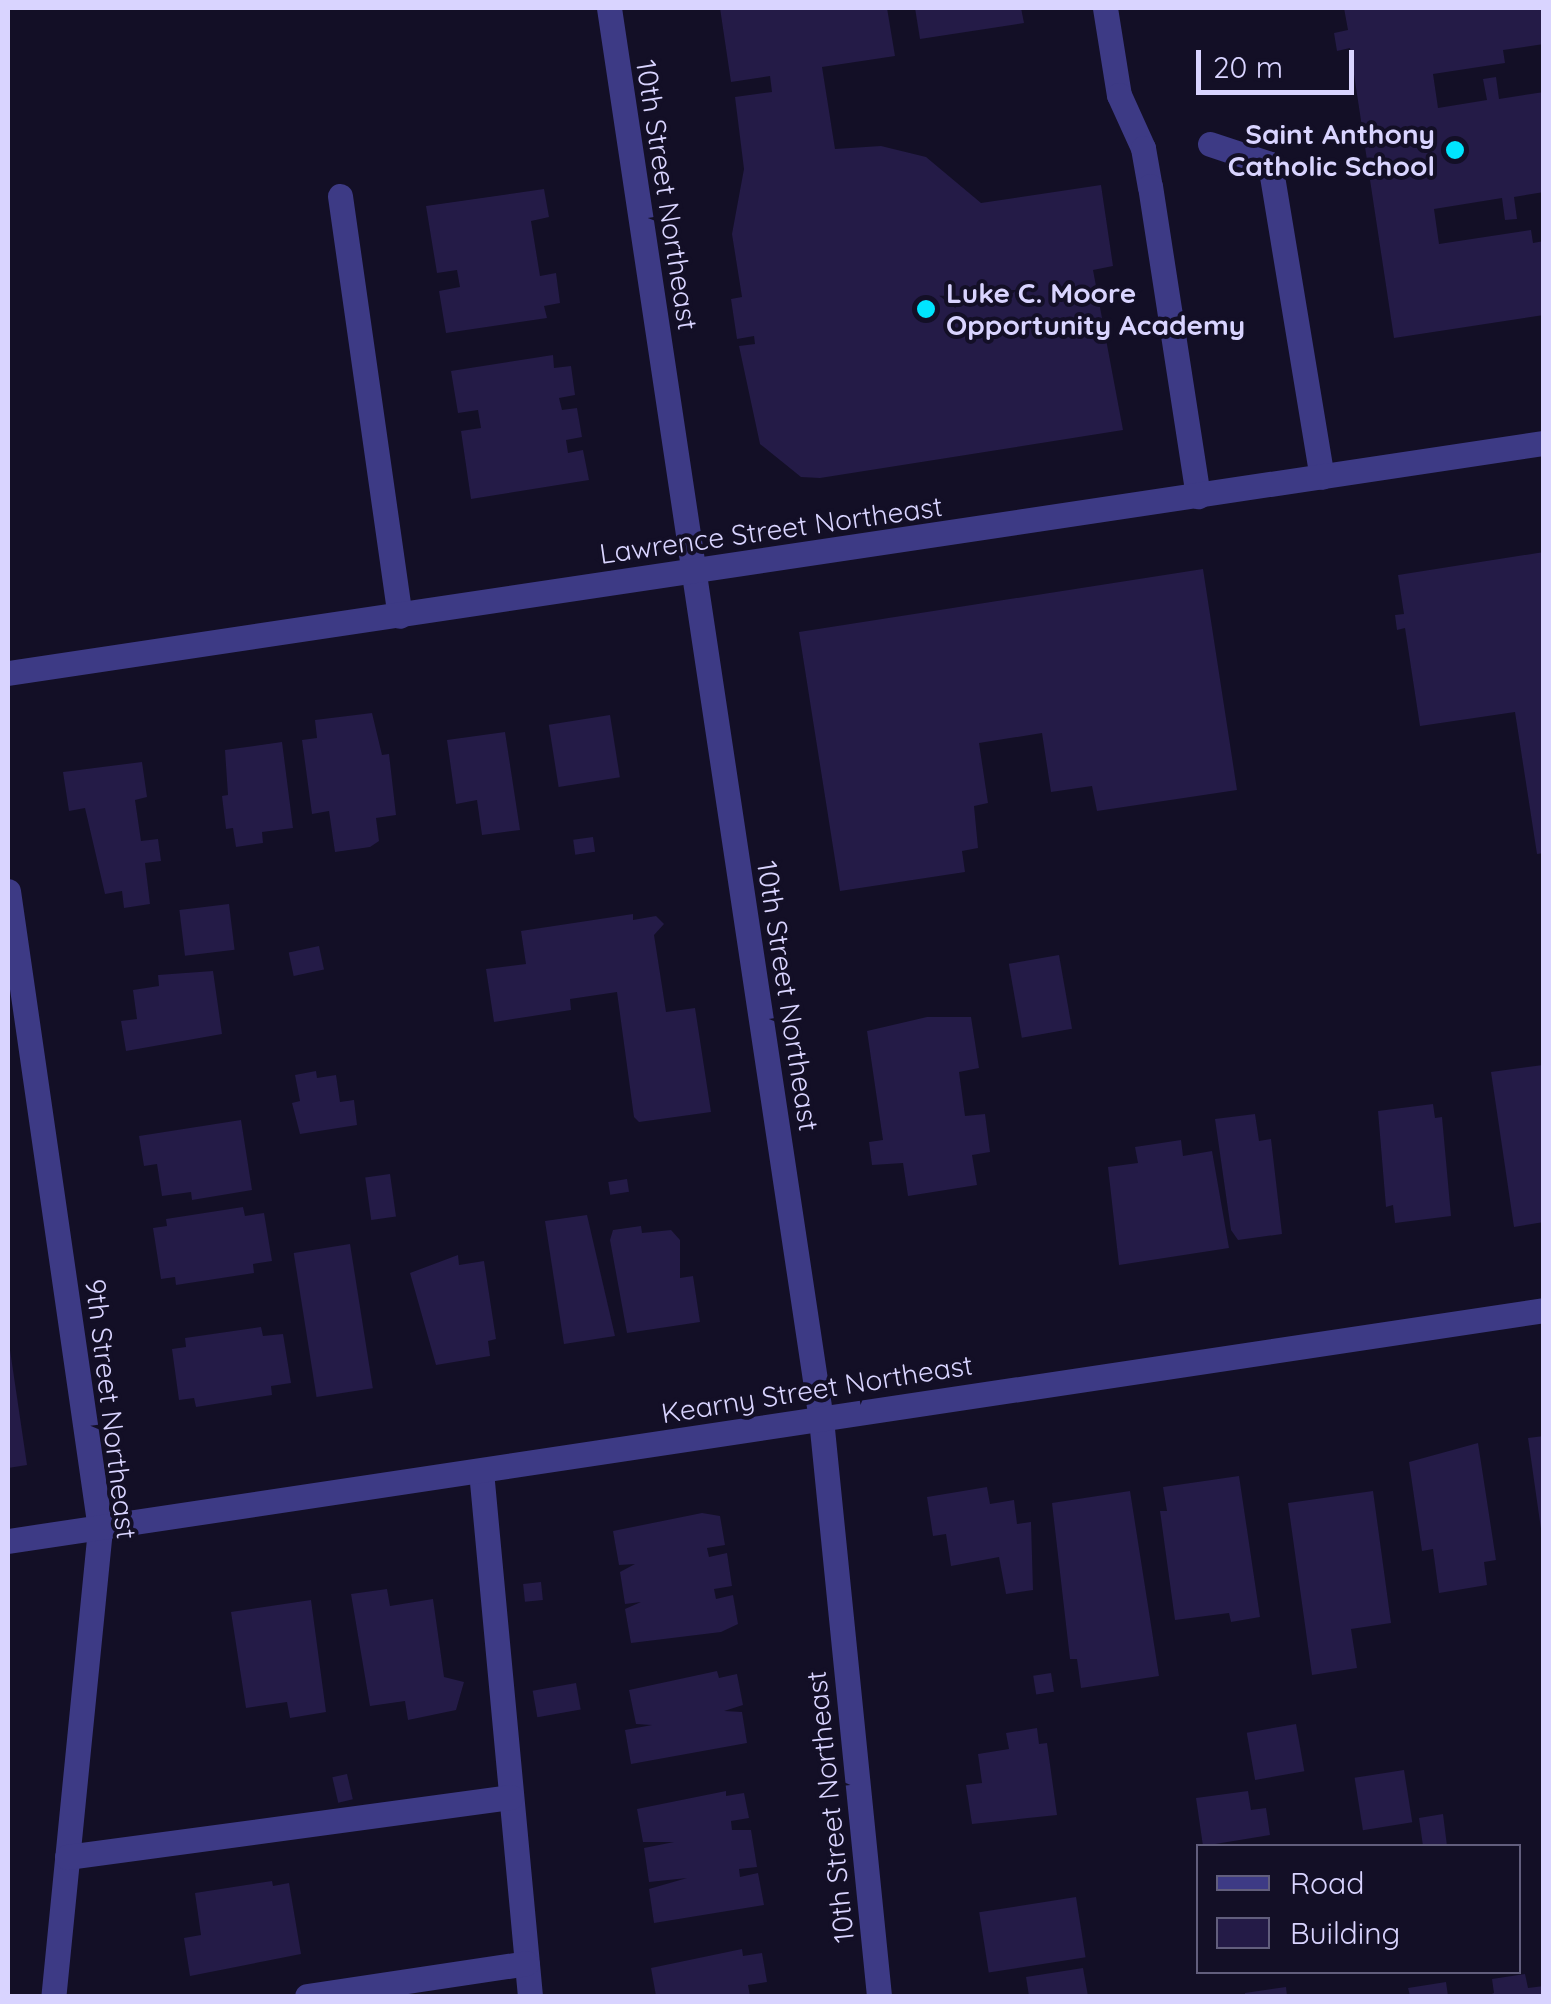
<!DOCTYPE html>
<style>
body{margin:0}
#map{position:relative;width:1551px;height:2004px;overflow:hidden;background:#130f26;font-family:Quicksand,sans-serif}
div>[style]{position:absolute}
.building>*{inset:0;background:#241b47;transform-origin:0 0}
.minor>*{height:25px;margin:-12.5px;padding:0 12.5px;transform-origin:12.5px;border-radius:12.5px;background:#3d3a85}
.dots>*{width:28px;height:28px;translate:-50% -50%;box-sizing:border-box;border:5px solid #130f26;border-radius:50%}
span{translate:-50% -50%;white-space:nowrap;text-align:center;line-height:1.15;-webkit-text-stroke:8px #130f26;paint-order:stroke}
.poi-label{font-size:28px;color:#d9d4ff;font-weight:700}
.right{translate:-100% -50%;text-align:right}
.left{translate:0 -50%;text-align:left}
.street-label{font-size:28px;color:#d9d4ff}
.frame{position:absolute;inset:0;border:10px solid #d9d4ff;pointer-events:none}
.legend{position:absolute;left:1196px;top:1844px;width:325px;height:130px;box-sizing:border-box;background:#130f26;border:2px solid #625e7d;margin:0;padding:12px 18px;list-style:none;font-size:30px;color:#d9d4ff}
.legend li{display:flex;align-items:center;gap:20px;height:50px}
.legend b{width:50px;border:2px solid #625e7d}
.scale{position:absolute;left:1196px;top:50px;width:158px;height:45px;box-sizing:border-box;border:5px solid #d9d4ff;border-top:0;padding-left:12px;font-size:30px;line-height:35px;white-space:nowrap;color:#d9d4ff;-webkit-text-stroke:8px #130f26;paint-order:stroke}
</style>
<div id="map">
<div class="building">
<div style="clip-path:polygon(720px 8px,887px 8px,895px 56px,822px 67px,835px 149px,881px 146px,926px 157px,981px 203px,1101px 185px,1113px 266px,1093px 270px,1123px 430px,820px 478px,801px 477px,760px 444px,739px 346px,755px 344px,754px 336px,737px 339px,731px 299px,742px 297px,732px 234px,744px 169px,735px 97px,772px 92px,770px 76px,731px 82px)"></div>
<div style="clip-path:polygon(915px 8px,1021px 8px,1024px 23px,920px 39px)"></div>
<div style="clip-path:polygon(1344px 8px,1544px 8px,1544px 44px,1503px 50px,1505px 63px,1433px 74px,1438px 108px,1487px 100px,1483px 79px,1496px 77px,1499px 99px,1544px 92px,1544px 192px,1514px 197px,1517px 219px,1505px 220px,1502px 198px,1434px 209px,1439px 244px,1531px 230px,1533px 243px,1544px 241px,1544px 315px,1394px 338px,1350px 48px,1337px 51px,1334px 33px,1348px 30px)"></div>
<div style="clip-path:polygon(544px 189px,549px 217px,531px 221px,540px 276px,556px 273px,560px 303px,544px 306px,547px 318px,446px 333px,439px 291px,460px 287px,457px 270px,437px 273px,426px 206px)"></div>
<div style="clip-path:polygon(553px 355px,554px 368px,571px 366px,575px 395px,559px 398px,562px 410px,577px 408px,582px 437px,566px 440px,568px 453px,583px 450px,589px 480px,471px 499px,461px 431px,481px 428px,478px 410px,458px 413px,451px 371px)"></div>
<div style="clip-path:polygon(1544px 552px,1544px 853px,1537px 854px,1515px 712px,1420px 726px,1405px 628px,1397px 630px,1395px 615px,1404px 614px,1398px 575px)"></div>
<div style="clip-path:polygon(1203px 569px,1237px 790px,1097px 811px,1092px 786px,1051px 792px,1042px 733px,979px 743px,988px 803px,974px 806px,978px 848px,962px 851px,965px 872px,840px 891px,799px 632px)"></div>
<div style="clip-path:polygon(372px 713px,382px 755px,389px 754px,396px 815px,376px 818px,379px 841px,370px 847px,335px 852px,329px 811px,312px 814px,302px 740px,317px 738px,315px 720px)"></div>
<div style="left:610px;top:715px;width:63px;height:62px;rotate:81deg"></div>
<div style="clip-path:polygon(505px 732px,520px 830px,482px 835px,477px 800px,456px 804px,447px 740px)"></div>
<div style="clip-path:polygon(282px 742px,293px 828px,262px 832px,263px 843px,236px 847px,233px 828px,226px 829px,222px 796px,228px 795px,225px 750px)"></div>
<div style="clip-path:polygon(142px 762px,147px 797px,135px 800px,141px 841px,158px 839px,161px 861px,145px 863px,150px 904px,124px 908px,122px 891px,105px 894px,85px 808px,69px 811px,63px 772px)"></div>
<div style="left:593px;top:837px;width:15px;height:20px;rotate:82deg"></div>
<div style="left:229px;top:904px;width:46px;height:50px;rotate:83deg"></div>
<div style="clip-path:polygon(633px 914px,633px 920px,656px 916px,664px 924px,654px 935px,666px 1012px,695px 1008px,711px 1112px,639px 1122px,634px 1117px,617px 992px,570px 999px,571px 1010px,494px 1022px,486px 969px,526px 964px,521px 931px)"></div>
<div style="left:319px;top:946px;width:24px;height:31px;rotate:78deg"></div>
<div style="left:1059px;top:955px;width:75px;height:51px;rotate:80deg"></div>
<div style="clip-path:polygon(213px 971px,222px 1034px,126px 1051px,121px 1021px,137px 1019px,133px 990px,159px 986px,158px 975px)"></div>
<div style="clip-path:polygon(927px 1017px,971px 1017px,979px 1068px,959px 1072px,965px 1116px,985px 1114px,990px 1152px,972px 1155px,977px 1185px,908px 1196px,903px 1163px,872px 1165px,869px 1142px,883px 1140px,867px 1031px)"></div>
<div style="clip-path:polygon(1543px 1065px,1544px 1222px,1514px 1227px,1491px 1072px)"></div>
<div style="clip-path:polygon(316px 1071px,317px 1078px,336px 1075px,340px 1102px,354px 1100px,357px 1125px,300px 1134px,292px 1103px,300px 1101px,295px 1075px)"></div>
<div style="clip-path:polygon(1433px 1104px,1435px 1118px,1442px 1117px,1451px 1216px,1395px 1223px,1393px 1205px,1386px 1207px,1378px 1111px)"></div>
<div style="clip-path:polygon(1255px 1114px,1259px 1141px,1271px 1139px,1282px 1234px,1238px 1240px,1231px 1230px,1215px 1119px)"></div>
<div style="clip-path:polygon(241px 1120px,252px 1190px,192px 1200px,191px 1192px,162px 1196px,157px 1164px,144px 1166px,139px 1136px)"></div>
<div style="clip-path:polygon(1181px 1140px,1183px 1156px,1212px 1151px,1229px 1248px,1119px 1265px,1108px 1167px,1138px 1163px,1135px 1147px)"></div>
<div style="left:390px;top:1174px;width:43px;height:25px;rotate:82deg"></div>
<div style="left:627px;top:1179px;width:13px;height:19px;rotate:81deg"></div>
<div style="clip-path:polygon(243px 1207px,245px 1216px,264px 1213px,272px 1261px,253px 1264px,254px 1273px,176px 1285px,175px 1277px,161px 1279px,153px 1228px,167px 1226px,166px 1219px)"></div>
<div style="clip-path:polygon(587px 1215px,615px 1336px,564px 1344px,545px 1221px)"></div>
<div style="clip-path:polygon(641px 1226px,642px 1233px,671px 1230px,680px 1240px,680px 1278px,693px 1276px,700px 1322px,627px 1333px,610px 1240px,613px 1230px)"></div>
<div style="left:350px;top:1244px;width:146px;height:57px;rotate:81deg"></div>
<div style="clip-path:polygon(458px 1255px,459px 1265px,484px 1261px,496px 1339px,488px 1341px,490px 1356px,436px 1365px,410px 1273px)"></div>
<div style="clip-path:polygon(261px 1327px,263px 1336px,283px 1334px,291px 1383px,271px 1386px,272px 1395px,196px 1407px,194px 1398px,179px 1400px,172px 1349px,186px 1347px,185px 1338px)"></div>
<div style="clip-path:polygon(10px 1350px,27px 1465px,8px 1468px,8px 1351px)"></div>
<div style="clip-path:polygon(1544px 1436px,1544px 1529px,1541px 1529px,1528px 1438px)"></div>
<div style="clip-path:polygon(1478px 1443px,1496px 1560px,1484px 1562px,1487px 1585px,1439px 1593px,1433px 1549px,1422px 1551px,1409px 1462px)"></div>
<div style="clip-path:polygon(1239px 1476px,1260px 1617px,1231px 1622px,1229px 1613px,1175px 1620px,1160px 1511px,1167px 1511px,1163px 1487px)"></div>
<div style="clip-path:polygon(987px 1487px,990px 1504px,1014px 1500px,1017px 1524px,1031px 1522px,1033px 1590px,1006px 1594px,999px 1557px,951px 1566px,946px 1534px,933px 1536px,927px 1497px)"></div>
<div style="clip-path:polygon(1130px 1491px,1159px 1676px,1081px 1688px,1077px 1659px,1070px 1659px,1052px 1503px)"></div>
<div style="clip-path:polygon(1373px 1491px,1391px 1623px,1351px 1629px,1357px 1668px,1312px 1675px,1288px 1503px)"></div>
<div style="clip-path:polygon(702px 1513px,720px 1516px,725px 1545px,707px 1548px,709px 1557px,727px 1553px,732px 1586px,714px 1589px,716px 1599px,733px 1595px,738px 1624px,721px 1632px,631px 1643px,625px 1609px,641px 1602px,625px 1604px,620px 1572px,635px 1564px,619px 1565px,613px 1531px)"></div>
<div style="left:541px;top:1582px;width:18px;height:18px;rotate:84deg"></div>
<div style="clip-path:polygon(387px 1589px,390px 1606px,433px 1599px,444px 1677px,464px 1682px,456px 1710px,408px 1720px,405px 1701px,370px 1706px,351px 1594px)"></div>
<div style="clip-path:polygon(311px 1600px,326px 1712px,290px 1718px,287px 1702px,246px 1708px,231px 1612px)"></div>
<div style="clip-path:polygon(717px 1671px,719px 1678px,737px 1674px,743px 1705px,724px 1711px,742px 1712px,747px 1743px,631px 1764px,625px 1730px,652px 1725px,636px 1724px,629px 1690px)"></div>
<div style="left:1051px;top:1673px;width:19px;height:18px;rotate:81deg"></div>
<div style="left:576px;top:1683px;width:27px;height:44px;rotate:80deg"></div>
<div style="left:1296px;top:1724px;width:48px;height:50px;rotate:80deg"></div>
<div style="clip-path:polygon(1037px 1728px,1039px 1744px,1047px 1743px,1057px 1815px,972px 1824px,966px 1785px,982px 1783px,978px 1754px,1009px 1749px,1006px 1733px)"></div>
<div style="left:1404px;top:1770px;width:53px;height:50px;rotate:81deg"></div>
<div style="left:347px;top:1774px;width:26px;height:15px;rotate:77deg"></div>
<div style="clip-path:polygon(726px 1791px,726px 1796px,744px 1793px,749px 1818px,731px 1821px,732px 1830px,751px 1830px,757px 1867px,739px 1869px,740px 1877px,758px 1873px,764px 1905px,654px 1923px,649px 1889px,687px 1878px,649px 1882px,644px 1848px,674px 1842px,643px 1842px,637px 1809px)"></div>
<div style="clip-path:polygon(1248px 1791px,1251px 1810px,1266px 1808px,1270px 1835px,1203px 1846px,1196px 1798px)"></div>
<div style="clip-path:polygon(1443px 1814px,1447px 1846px,1423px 1846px,1419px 1818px)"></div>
<div style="clip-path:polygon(272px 1881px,273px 1886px,289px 1883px,301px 1954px,190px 1976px,184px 1938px,201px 1935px,195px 1893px)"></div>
<div style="left:1076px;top:1897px;width:61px;height:98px;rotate:81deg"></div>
<div style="clip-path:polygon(742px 1949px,743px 1956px,762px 1953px,767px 1982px,748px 1985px,750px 1996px,656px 1996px,651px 1968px)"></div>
<div style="clip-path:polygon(1083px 1968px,1088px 1996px,1029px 1996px,1026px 1977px)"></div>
<div style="clip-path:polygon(1525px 1974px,1528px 1988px,1544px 1986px,1544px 1996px,1487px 1996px,1494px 1993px,1492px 1979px)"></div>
<div style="clip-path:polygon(1446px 1982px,1448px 1996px,1410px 1996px,1408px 1988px)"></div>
<div style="clip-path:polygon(1286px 1987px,1287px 1996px,1245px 1996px,1245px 1993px)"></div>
</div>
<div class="minor">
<div style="left:609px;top:8px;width:1427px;rotate:81.46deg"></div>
<div style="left:821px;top:1419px;width:580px;rotate:84.26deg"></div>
<div style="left:1105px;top:8px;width:88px;rotate:80.9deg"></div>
<div style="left:1119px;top:95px;width:58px;rotate:65.6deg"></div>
<div style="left:1143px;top:148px;width:39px;rotate:80deg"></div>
<div style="left:1150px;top:186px;width:314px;rotate:81.2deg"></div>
<div style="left:1210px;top:144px;width:63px;rotate:18.4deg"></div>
<div style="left:1270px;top:164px;width:317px;rotate:80.6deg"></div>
<div style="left:340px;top:196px;width:424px;rotate:81.9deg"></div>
<div style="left:8px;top:673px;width:1553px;rotate:-8.52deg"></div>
<div style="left:8px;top:891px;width:645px;rotate:81.79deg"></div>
<div style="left:100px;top:1529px;width:469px;rotate:95.7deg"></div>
<div style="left:481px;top:1471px;width:527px;rotate:84.67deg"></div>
<div style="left:8px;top:1541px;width:1553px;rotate:-8.55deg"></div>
<div style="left:67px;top:1857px;width:448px;rotate:-7.7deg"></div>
<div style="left:307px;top:1996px;width:222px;rotate:-8.5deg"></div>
</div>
<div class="dots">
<div style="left:1455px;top:150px;background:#00e5ff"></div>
<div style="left:926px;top:309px;background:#00e5ff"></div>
</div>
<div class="poi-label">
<span class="right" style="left:1435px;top:150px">Saint Anthony<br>Catholic School</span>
<span class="left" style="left:946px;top:309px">Luke C. Moore<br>Opportunity Academy</span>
</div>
<div class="street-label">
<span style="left:667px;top:195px;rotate:81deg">10th Street Northeast</span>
<span style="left:771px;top:530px;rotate:-8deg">Lawrence Street Northeast</span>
<span style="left:788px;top:996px;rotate:81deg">10th Street Northeast</span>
<span style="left:817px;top:1389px;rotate:-9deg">Kearny Street Northeast</span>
<span style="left:111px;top:1409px;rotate:83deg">9th Street Northeast</span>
<span style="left:830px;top:1807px;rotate:-96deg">10th Street Northeast</span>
</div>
<div class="frame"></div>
<ul class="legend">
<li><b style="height:12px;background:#3d3a85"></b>Road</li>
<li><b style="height:28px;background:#241b47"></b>Building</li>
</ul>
<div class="scale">20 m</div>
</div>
